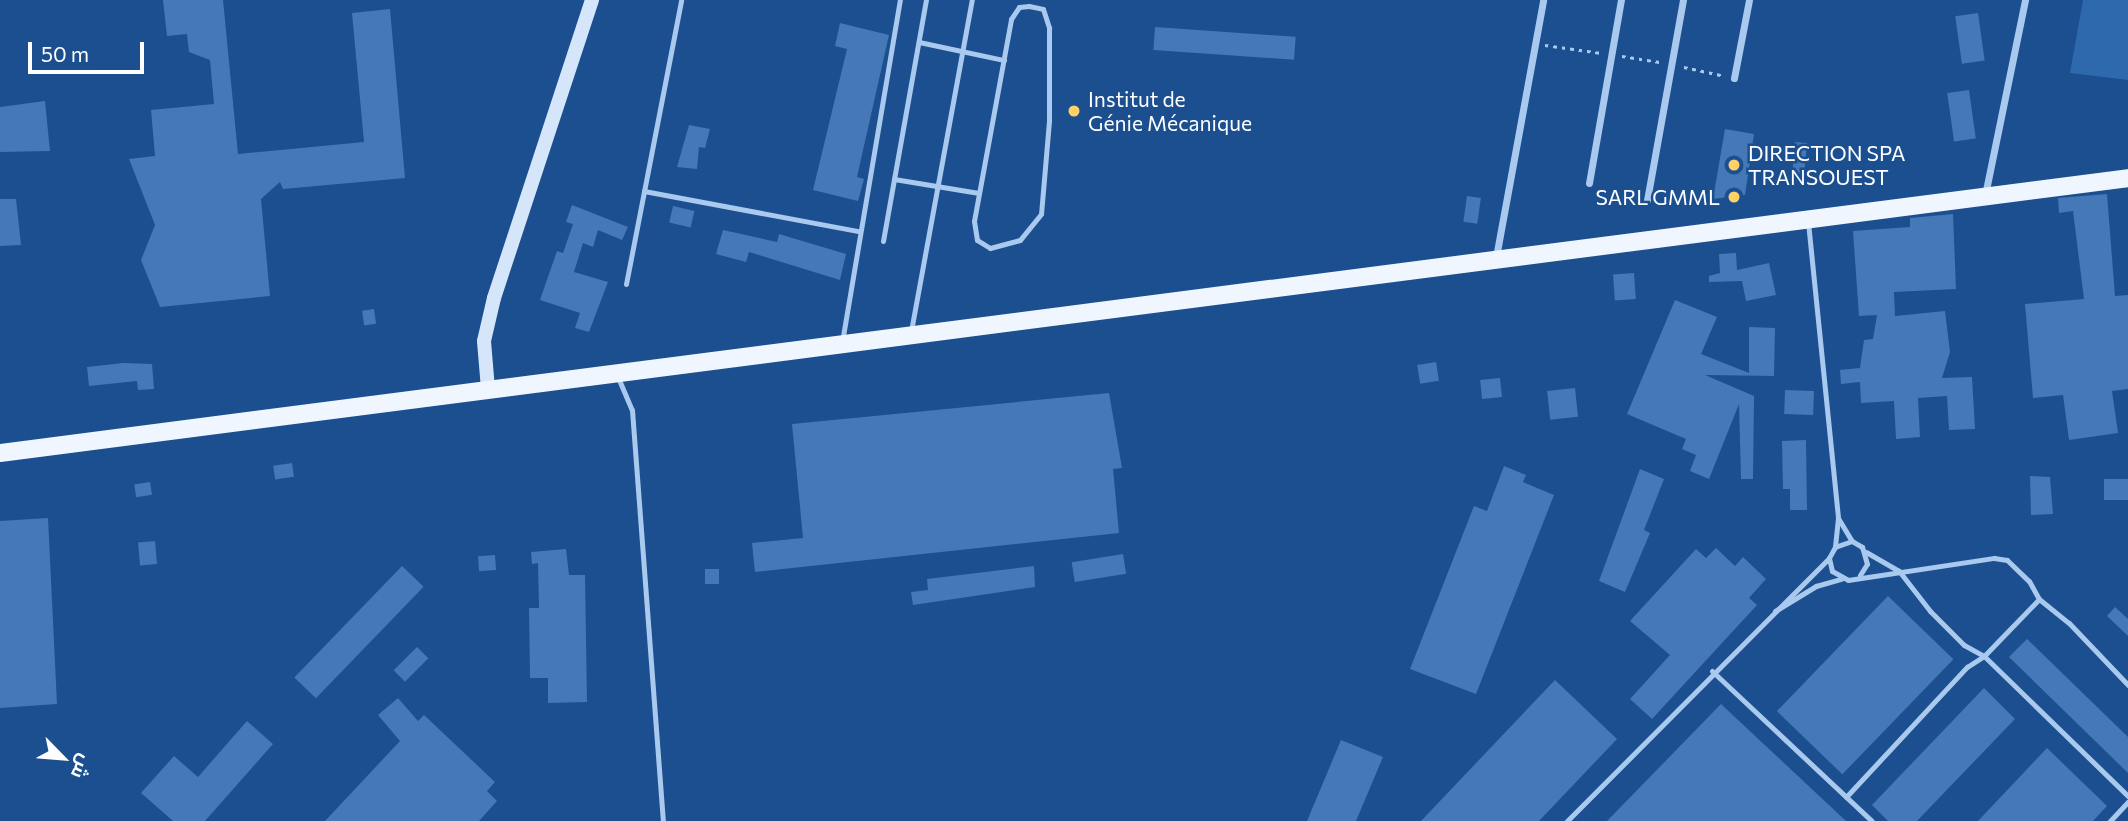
<!DOCTYPE html>
<meta charset="utf-8">
<style>
body{margin:0}
#map{position:relative;width:2128px;height:821px;overflow:hidden;background:#1b4f8f;font-family:Commissioner,Cairo,sans-serif}
div>[style]{position:absolute}
.green>*{inset:0;background:#2e69ad}
.building>*{inset:0;background:#4478b7;transform-origin:0 0}
.path>*{height:2.5px;margin-top:-1.25px;transform-origin:0;background:repeating-linear-gradient(90deg,#a9c9ee 0 3.5px,transparent 0 8.5px)}
.lane>*{height:5px;margin:-2.5px;padding:0 2.5px;transform-origin:2.5px;border-radius:2.5px;background:#a9c9ee}
.street>*{height:7px;margin:-3.5px;padding:0 3.5px;transform-origin:3.5px;border-radius:3.5px;background:#a9c9ee}
.secondary>*{height:14px;margin:-7px;padding:0 7px;transform-origin:7px;border-radius:7px;background:#d6e6fa}
.primary>*{height:18px;margin:-9px;padding:0 9px;transform-origin:9px;border-radius:9px;background:#f0f6ff}
.dots>*{width:19px;height:19px;translate:-50% -50%;box-sizing:border-box;border:4px solid #1b4f8f;border-radius:50%}
span{translate:-50% -50%;white-space:nowrap;text-align:center;line-height:1.15;-webkit-text-stroke:5px #1b4f8f;paint-order:stroke}
.poi-label{font-size:21px;color:#fff}
.left{translate:0 -50%;text-align:left}
.right{translate:-100% -50%;text-align:right}
.north{position:absolute;left:28px;top:723px;width:70px;height:70px;-webkit-text-stroke:5px #1b4f8f;paint-order:stroke;rotate:115deg;font-size:19px;font-weight:700;line-height:28px;text-align:center;color:#fff}
.north::after{content:'';display:block;margin:auto;width:24px;height:32px;background:#fff;clip-path:polygon(50% 0,100% 100%,50% 72%,0 100%)}
.scale{position:absolute;left:28px;top:42px;width:116px;height:32px;box-sizing:border-box;border:4px solid #fff;border-top:0;padding-left:9px;font-size:21px;line-height:24px;white-space:nowrap;color:#fff;-webkit-text-stroke:5px #1b4f8f;paint-order:stroke}
</style>
<div id="map">
<div class="green">
<div style="clip-path:polygon(2083px 0,2128px 0,2128px 80px,2070px 73px)"></div>
</div>
<div class="building">
<div style="clip-path:polygon(163px 0,223px 0,238px 154px,364px 142px,352px 13px,390px 9px,405px 178px,283px 189px,280px 182px,261px 199px,270px 296px,160px 307px,141px 260px,155px 225px,129px 159px,155px 156px,151px 110px,214px 104px,210px 60px,189px 52px,187px 34px,167px 36px)"></div>
<div style="left:1978px;top:13px;width:48px;height:23px;rotate:82deg"></div>
<div style="clip-path:polygon(840px 23px,889px 35px,857px 177px,864px 179px,858px 201px,813px 190px,847px 49px,835px 46px)"></div>
<div style="left:1155px;top:27px;width:141px;height:23px;rotate:4deg"></div>
<div style="left:1969px;top:90px;width:49px;height:22px;rotate:82deg"></div>
<div style="clip-path:polygon(45px 101px,50px 151px,0 152px,0 107px)"></div>
<div style="clip-path:polygon(689px 125px,710px 129px,705px 148px,699px 147px,697px 169px,677px 167px)"></div>
<div style="clip-path:polygon(1725px 129px,1754px 134px,1745px 195px,1713px 199px)"></div>
<div style="left:1795px;top:142px;width:12px;height:32px;rotate:5deg"></div>
<div style="clip-path:polygon(2107px 194px,2115px 296px,2128px 295px,2128px 389px,2112px 391px,2118px 433px,2069px 440px,2063px 395px,2033px 398px,2025px 304px,2084px 299px,2073px 211px,2059px 213px,2058px 198px)"></div>
<div style="left:1467px;top:196px;width:14px;height:26px;rotate:8deg"></div>
<div style="clip-path:polygon(0 199px,16px 199px,21px 245px,0 246px)"></div>
<div style="clip-path:polygon(572px 205px,628px 227px,622px 240px,598px 230px,593px 247px,583px 243px,574px 272px,608px 282px,589px 332px,575px 328px,580px 313px,540px 300px,557px 251px,563px 253px,573px 224px,566px 222px)"></div>
<div style="left:673px;top:206px;width:22px;height:17px;rotate:13deg"></div>
<div style="clip-path:polygon(1953px 214px,1956px 289px,1894px 292px,1895px 316px,1945px 311px,1950px 352px,1942px 378px,1972px 377px,1975px 429px,1949px 430px,1947px 396px,1918px 398px,1920px 437px,1896px 439px,1894px 401px,1861px 403px,1860px 382px,1841px 384px,1840px 370px,1860px 368px,1864px 340px,1873px 339px,1877px 315px,1859px 316px,1853px 231px,1910px 227px,1910px 218px)"></div>
<div style="clip-path:polygon(723px 230px,777px 242px,779px 234px,846px 254px,840px 280px,749px 252px,746px 262px,716px 254px)"></div>
<div style="clip-path:polygon(1736px 253px,1737px 270px,1769px 263px,1776px 295px,1746px 301px,1742px 281px,1709px 282px,1709px 276px,1720px 273px,1719px 254px)"></div>
<div style="left:1634px;top:273px;width:26px;height:21px;rotate:86deg"></div>
<div style="clip-path:polygon(1675px 300px,1717px 317px,1701px 354px,1749px 373px,1749px 327px,1775px 328px,1774px 376px,1705px 375px,1754px 396px,1753px 479px,1741px 479px,1739px 404px,1709px 479px,1690px 471px,1696px 455px,1682px 449px,1686px 439px,1627px 414px)"></div>
<div style="left:374px;top:309px;width:15px;height:12px;rotate:82deg"></div>
<div style="left:1436px;top:362px;width:19px;height:19px;rotate:81deg"></div>
<div style="clip-path:polygon(123px 363px,152px 364px,154px 389px,138px 390px,137px 381px,89px 386px,87px 367px)"></div>
<div style="left:1500px;top:378px;width:19px;height:20px;rotate:84deg"></div>
<div style="left:1575px;top:388px;width:29px;height:28px;rotate:84deg"></div>
<div style="left:1785px;top:390px;width:29px;height:24px;rotate:2deg"></div>
<div style="clip-path:polygon(1109px 393px,1122px 468px,1113px 469px,1119px 533px,755px 572px,752px 543px,803px 538px,792px 424px)"></div>
<div style="clip-path:polygon(1806px 440px,1807px 510px,1790px 510px,1790px 489px,1783px 489px,1782px 441px)"></div>
<div style="left:292px;top:463px;width:14px;height:19px;rotate:82deg"></div>
<div style="clip-path:polygon(1504px 466px,1526px 475px,1523px 482px,1554px 495px,1476px 694px,1410px 669px,1474px 506px,1487px 511px)"></div>
<div style="clip-path:polygon(1640px 469px,1664px 479px,1644px 530px,1650px 533px,1625px 592px,1599px 581px)"></div>
<div style="clip-path:polygon(2030px 476px,2050px 477px,2053px 514px,2031px 515px)"></div>
<div style="left:2128px;top:479px;width:21px;height:24px;rotate:90deg"></div>
<div style="left:150px;top:482px;width:13px;height:16px;rotate:81deg"></div>
<div style="clip-path:polygon(48px 518px,57px 704px,0 708px,0 521px)"></div>
<div style="left:155px;top:541px;width:23px;height:17px;rotate:85deg"></div>
<div style="clip-path:polygon(1716px 548px,1735px 566px,1743px 557px,1766px 579px,1749px 598px,1757px 605px,1652px 719px,1630px 699px,1670px 655px,1630px 621px,1696px 549px,1706px 558px)"></div>
<div style="clip-path:polygon(566px 549px,569px 575px,585px 575px,587px 702px,548px 703px,548px 678px,530px 678px,529px 608px,539px 608px,538px 563px,532px 564px,531px 552px)"></div>
<div style="left:1123px;top:554px;width:20px;height:52px;rotate:81deg"></div>
<div style="left:495px;top:555px;width:15px;height:17px;rotate:86deg"></div>
<div style="left:402px;top:566px;width:30px;height:155px;rotate:44deg"></div>
<div style="clip-path:polygon(1034px 566px,1035px 587px,913px 605px,911px 592px,928px 590px,927px 579px)"></div>
<div style="left:705px;top:569px;width:14px;height:15px"></div>
<div style="left:1888px;top:596px;width:91px;height:160px;rotate:44deg"></div>
<div style="clip-path:polygon(2115px 607px,2128px 619px,2128px 636px,2107px 616px)"></div>
<div style="clip-path:polygon(2027px 639px,2128px 737px,2128px 773px,2009px 657px)"></div>
<div style="left:417px;top:647px;width:16px;height:33px;rotate:45deg"></div>
<div style="clip-path:polygon(1555px 680px,1617px 739px,1539px 821px,1421px 821px)"></div>
<div style="clip-path:polygon(1984px 688px,2015px 719px,1917px 821px,1888px 821px,1872px 805px)"></div>
<div style="clip-path:polygon(398px 698px,418px 721px,424px 715px,495px 782px,487px 791px,497px 801px,479px 821px,325px 821px,400px 741px,378px 715px)"></div>
<div style="clip-path:polygon(1721px 704px,1846px 821px,1607px 821px)"></div>
<div style="clip-path:polygon(247px 721px,273px 744px,205px 821px,173px 821px,141px 793px,174px 756px,198px 777px)"></div>
<div style="clip-path:polygon(1341px 740px,1383px 757px,1356px 821px,1307px 821px)"></div>
<div style="clip-path:polygon(2047px 748px,2107px 806px,2093px 821px,1978px 821px)"></div>
</div>
<div class="path">
<div style="left:1545px;top:45px;width:57px;rotate:8.1deg"></div>
<div style="left:1622px;top:56px;width:38px;rotate:9deg"></div>
<div style="left:1684px;top:67px;width:42px;rotate:12.4deg"></div>
</div>
<div class="lane">
<div style="left:1029px;top:6px;width:14px;rotate:12deg"></div>
<div style="left:1043px;top:9px;width:20px;rotate:72deg"></div>
<div style="left:1049px;top:28px;width:93px;rotate:90deg"></div>
<div style="left:1049px;top:121px;width:93px;rotate:94.9deg"></div>
<div style="left:1041px;top:214px;width:33px;rotate:129deg"></div>
<div style="left:1020px;top:240px;width:31px;rotate:165deg"></div>
<div style="left:990px;top:248px;width:15px;rotate:-148deg"></div>
<div style="left:977px;top:240px;width:19px;rotate:-99deg"></div>
<div style="left:974px;top:221px;width:205px;rotate:-79.6deg"></div>
<div style="left:1011px;top:19px;width:14px;rotate:-56deg"></div>
<div style="left:1019px;top:7px;width:10px;rotate:-6deg"></div>
<div style="left:919px;top:42px;width:87px;rotate:12deg"></div>
<div style="left:894px;top:179px;width:86px;rotate:9.4deg"></div>
<div style="left:644px;top:191px;width:218px;rotate:10.6deg"></div>
<div style="left:1808px;top:222px;width:298px;rotate:84.2deg"></div>
<div style="left:1838px;top:518px;width:29px;rotate:96deg"></div>
<div style="left:883px;top:241px;width:245px;rotate:-79.9deg"></div>
<div style="left:626px;top:284px;width:289px;rotate:-79deg"></div>
<div style="left:911px;top:331px;width:337px;rotate:-79.6deg"></div>
<div style="left:842px;top:342px;width:347px;rotate:-80.4deg"></div>
<div style="left:617px;top:375px;width:38px;rotate:67deg"></div>
<div style="left:632px;top:410px;width:412px;rotate:85.7deg"></div>
<div style="left:1838px;top:518px;width:27px;rotate:59deg"></div>
<div style="left:1866px;top:552px;width:38px;rotate:30deg"></div>
<div style="left:1899px;top:571px;width:51px;rotate:52.2deg"></div>
<div style="left:1930px;top:611px;width:48px;rotate:45deg"></div>
<div style="left:1964px;top:645px;width:23px;rotate:29deg"></div>
<div style="left:1984px;top:656px;width:201px;rotate:44.2deg"></div>
<div style="left:1860px;top:575px;width:13px;rotate:-58deg"></div>
<div style="left:1867px;top:564px;width:18px;rotate:-106deg"></div>
<div style="left:1862px;top:547px;width:12px;rotate:-149deg"></div>
<div style="left:1852px;top:541px;width:18px;rotate:161deg"></div>
<div style="left:1835px;top:547px;width:13px;rotate:119deg"></div>
<div style="left:1829px;top:558px;width:13px;rotate:77deg"></div>
<div style="left:1832px;top:571px;width:18px;rotate:29deg"></div>
<div style="left:1848px;top:580px;width:148px;rotate:-8.6deg"></div>
<div style="left:1994px;top:558px;width:13px;rotate:9deg"></div>
<div style="left:2007px;top:560px;width:30px;rotate:44deg"></div>
<div style="left:2029px;top:581px;width:21px;rotate:61deg"></div>
<div style="left:2039px;top:599px;width:38px;rotate:39deg"></div>
<div style="left:2069px;top:623px;width:86px;rotate:46.4deg"></div>
<div style="left:1775px;top:611px;width:48px;rotate:-31.4deg"></div>
<div style="left:1816px;top:586px;width:26px;rotate:-16deg"></div>
<div style="left:1712px;top:671px;width:219px;rotate:43.2deg"></div>
<div style="left:1846px;top:797px;width:178px;rotate:-47.1deg"></div>
<div style="left:1967px;top:667px;width:20px;rotate:-33deg"></div>
<div style="left:1984px;top:656px;width:79px;rotate:-46deg"></div>
<div style="left:1567px;top:821px;width:371px;rotate:-45.1deg"></div>
<div style="left:2110px;top:821px;width:26px;rotate:-47deg"></div>
</div>
<div class="street">
<div style="left:1734px;top:78px;width:79px;rotate:-79.1deg"></div>
<div style="left:1589px;top:183px;width:186px;rotate:-80.1deg"></div>
<div style="left:1985px;top:195px;width:199px;rotate:-78.4deg"></div>
<div style="left:1647px;top:200px;width:203px;rotate:-79.8deg"></div>
<div style="left:1496px;top:257px;width:261px;rotate:-79.6deg"></div>
</div>
<div class="secondary">
<div style="left:488px;top:389px;width:48px;rotate:-94.8deg"></div>
<div style="left:484px;top:341px;width:44px;rotate:-76.9deg"></div>
<div style="left:494px;top:298px;width:314px;rotate:-71.8deg"></div>
</div>
<div class="primary">
<div style="left:0;top:453px;width:2146px;rotate:-7.36deg"></div>
</div>
<div class="dots">
<div style="left:1074px;top:111px;background:#ffd166"></div>
<div style="left:1734px;top:165px;background:#ffd166"></div>
<div style="left:1734px;top:197px;background:#ffd166"></div>
</div>
<div class="poi-label">
<span class="left" style="left:1088px;top:111px">Institut de<br>Génie Mécanique</span>
<span class="left" style="left:1748px;top:165px">DIRECTION SPA<br>TRANSOUEST</span>
<span class="right" style="left:1720px;top:197px">SARL GMML</span>
</div>
<div class="north">ش</div>
<div class="scale">50 m</div>
</div>
